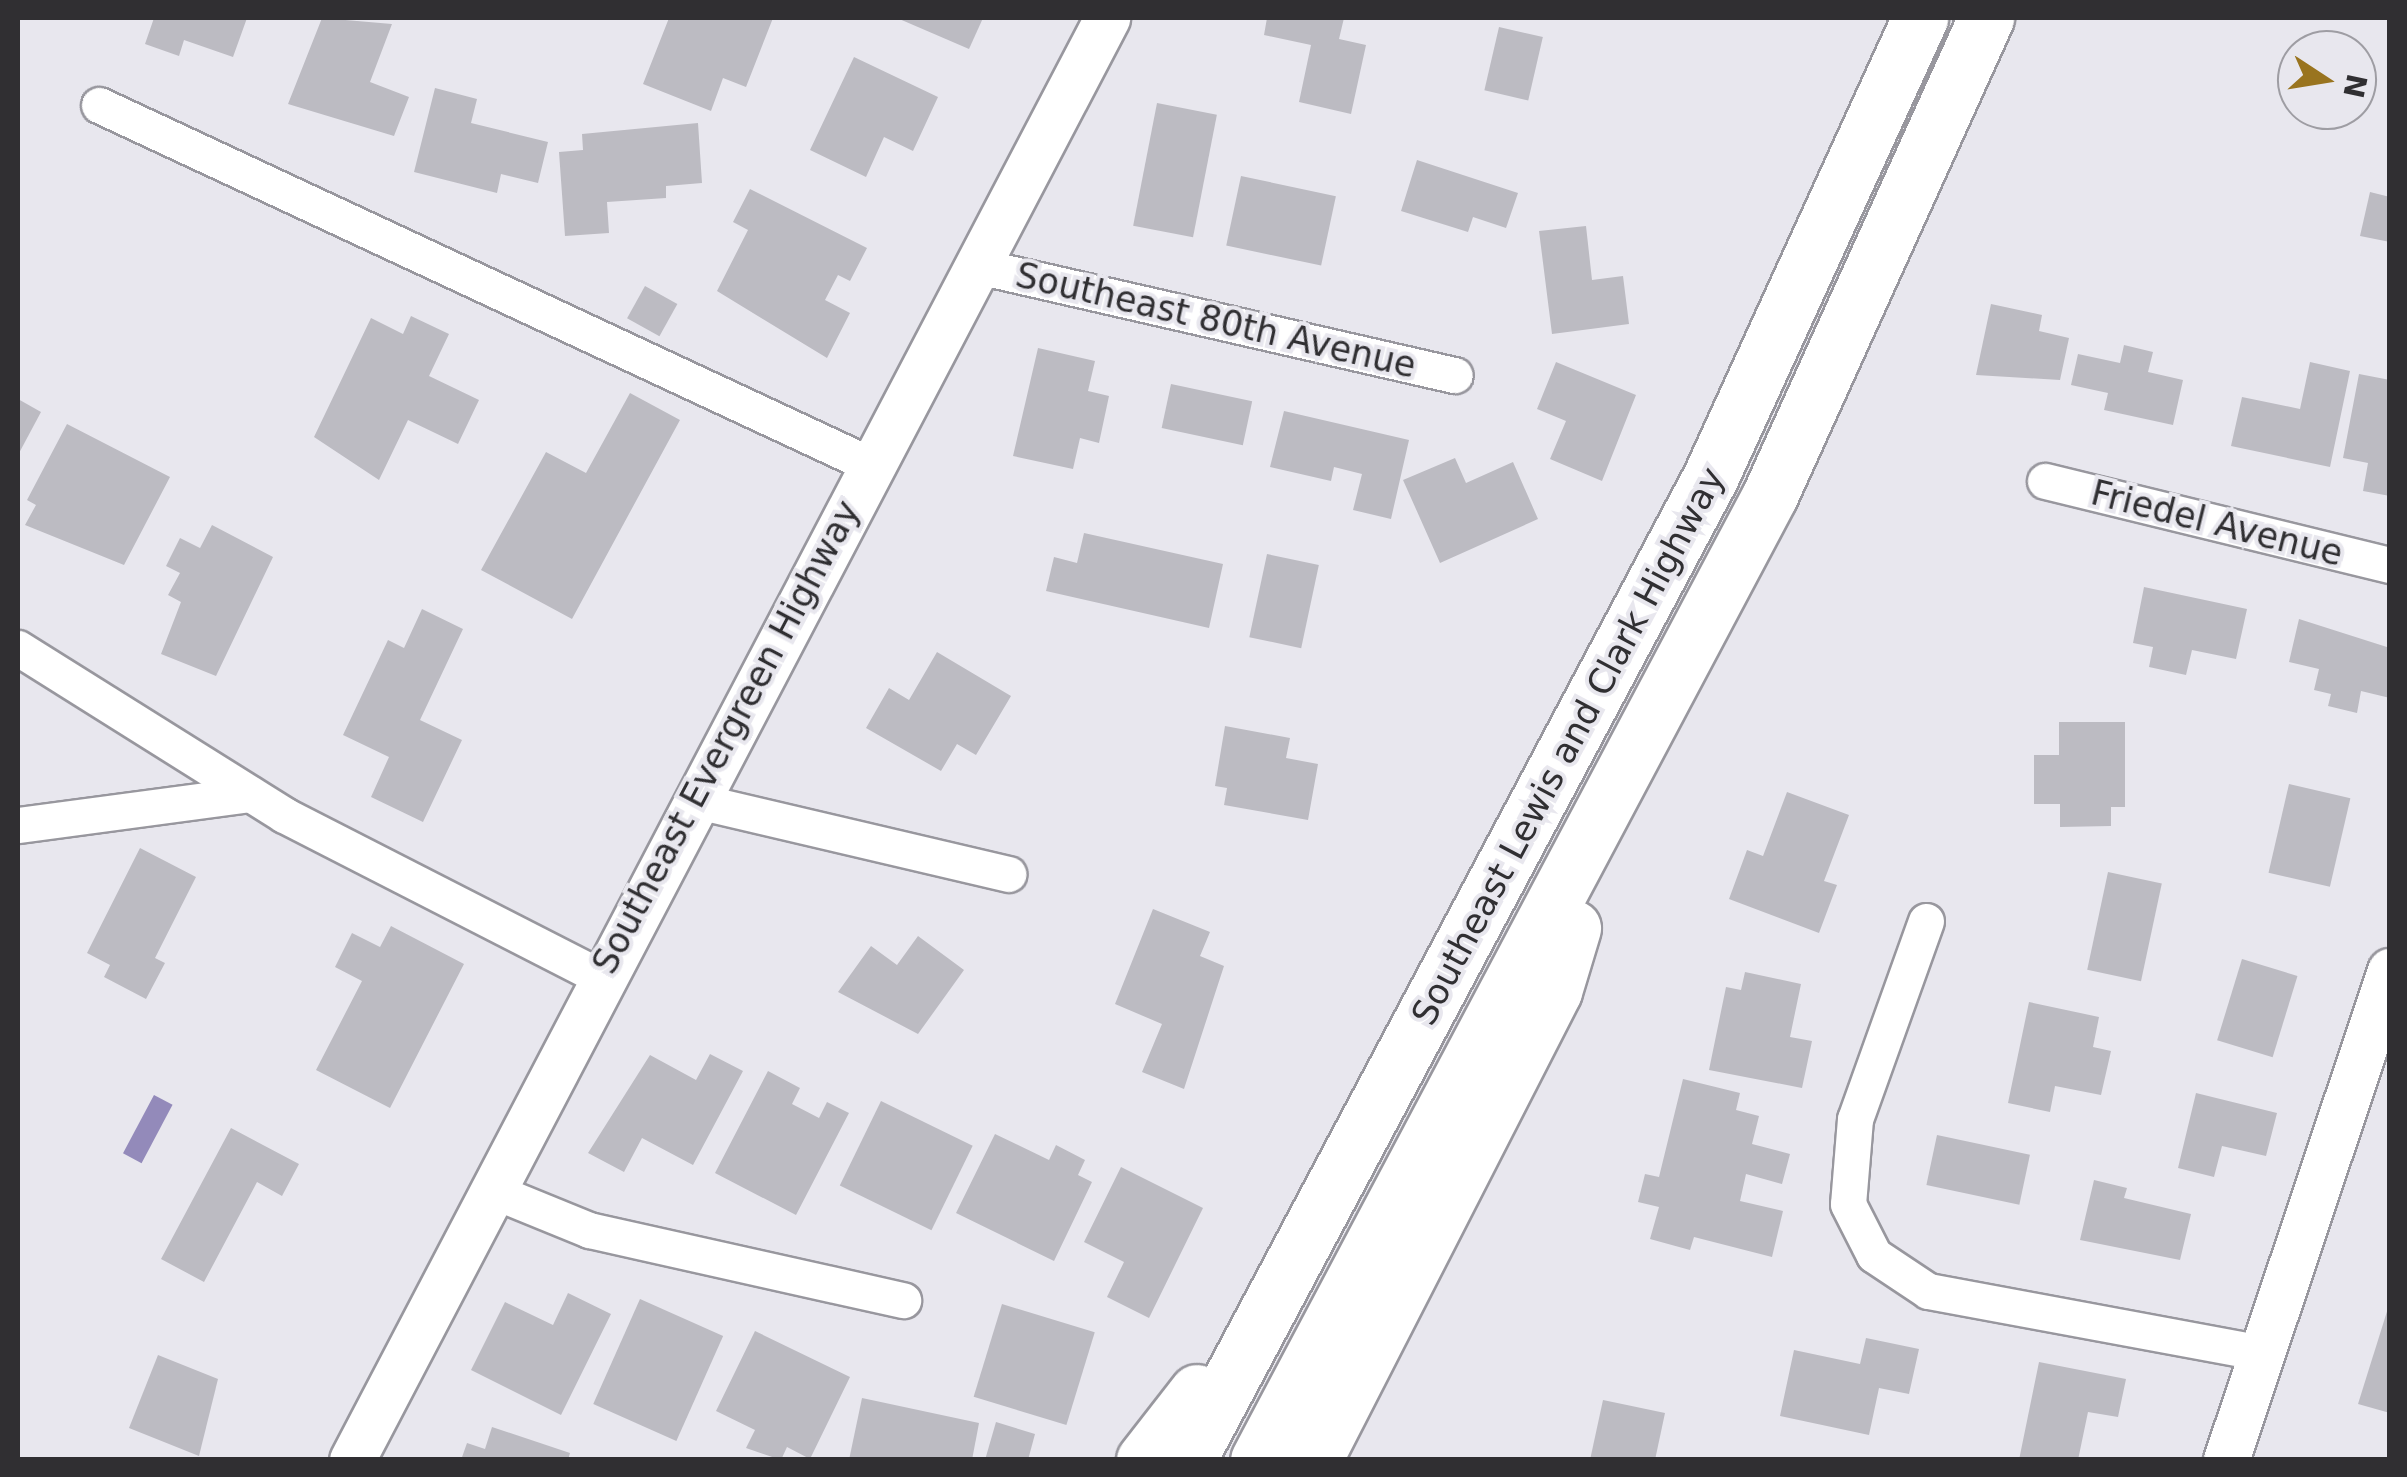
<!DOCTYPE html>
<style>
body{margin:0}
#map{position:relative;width:2407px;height:1477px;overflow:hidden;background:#e8e7ee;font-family:"DejaVu Sans",sans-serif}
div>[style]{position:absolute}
.water>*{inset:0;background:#938aba;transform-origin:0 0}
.building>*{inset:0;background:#bcbbc2;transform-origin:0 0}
.roads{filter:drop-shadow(2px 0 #98979e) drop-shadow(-2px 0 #98979e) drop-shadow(0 2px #98979e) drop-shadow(0 -2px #98979e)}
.minor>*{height:35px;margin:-17.5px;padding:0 17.5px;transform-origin:17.5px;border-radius:17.5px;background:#fff}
.tertiary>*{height:45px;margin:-22.5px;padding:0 22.5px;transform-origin:22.5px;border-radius:22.5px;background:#fff}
.motorway>*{height:55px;margin:-27.5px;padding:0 27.5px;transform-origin:27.5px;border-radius:27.5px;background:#fff}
span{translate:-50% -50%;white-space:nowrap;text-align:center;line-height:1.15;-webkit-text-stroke:8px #e8e7ee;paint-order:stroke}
.street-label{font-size:35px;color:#302f32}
.frame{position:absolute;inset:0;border:20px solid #302f32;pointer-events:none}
.north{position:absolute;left:2277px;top:30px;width:100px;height:100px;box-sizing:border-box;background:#e8e7ee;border:2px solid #9e9da3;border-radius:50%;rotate:102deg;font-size:28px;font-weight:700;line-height:40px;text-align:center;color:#302f32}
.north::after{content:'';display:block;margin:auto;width:35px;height:45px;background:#99741f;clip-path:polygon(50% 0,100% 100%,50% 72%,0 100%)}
</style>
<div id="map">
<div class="water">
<div style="left:154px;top:1095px;width:21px;height:66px;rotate:28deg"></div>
</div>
<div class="building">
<div style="clip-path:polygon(154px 18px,247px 18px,233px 57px,184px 40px,179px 56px,145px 44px)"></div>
<div style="clip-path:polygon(322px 18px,392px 24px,370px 82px,409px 97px,394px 136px,288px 104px)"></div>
<div style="clip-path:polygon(669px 18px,728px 20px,773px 18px,746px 87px,723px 78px,711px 111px,643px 84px)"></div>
<div style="clip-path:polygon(897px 18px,983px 18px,969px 49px)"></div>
<div style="clip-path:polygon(1267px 18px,1344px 18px,1339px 39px,1366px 45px,1351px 114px,1299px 102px,1311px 45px,1264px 35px)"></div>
<div style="left:1499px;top:27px;width:45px;height:65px;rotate:13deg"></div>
<div style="clip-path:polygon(854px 57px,938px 97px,913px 151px,884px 137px,866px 177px,810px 150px)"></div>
<div style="clip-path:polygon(435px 88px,477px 99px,471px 123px,548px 142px,538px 183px,501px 174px,497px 193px,414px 172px)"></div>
<div style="left:1157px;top:103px;width:61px;height:125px;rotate:11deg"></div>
<div style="clip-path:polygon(698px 123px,702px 183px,666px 186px,666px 198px,607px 202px,609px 233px,565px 236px,559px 152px,583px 150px,582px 134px)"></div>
<div style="clip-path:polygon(1417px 160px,1518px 193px,1506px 228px,1473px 217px,1468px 232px,1401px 211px)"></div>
<div style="left:1241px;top:176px;width:97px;height:71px;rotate:12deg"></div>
<div style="clip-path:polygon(750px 189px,867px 248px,850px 281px,838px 275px,825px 300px,850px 313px,827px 358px,717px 291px,748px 230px,733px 222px)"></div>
<div style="clip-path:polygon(2370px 192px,2390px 197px,2390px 242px,2360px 236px)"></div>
<div style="clip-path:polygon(1586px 226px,1592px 280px,1623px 276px,1629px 324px,1552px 334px,1539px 231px)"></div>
<div style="left:645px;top:286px;width:37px;height:37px;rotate:29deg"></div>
<div style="clip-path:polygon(1991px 304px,2042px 315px,2039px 331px,2069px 338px,2060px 380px,1976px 375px)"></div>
<div style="clip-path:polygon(411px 316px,449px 334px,429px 376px,479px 400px,458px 444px,408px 420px,379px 480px,314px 437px,371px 318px,403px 334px)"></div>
<div style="clip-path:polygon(2124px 345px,2153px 352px,2148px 372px,2183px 380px,2173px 425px,2104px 410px,2108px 393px,2071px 385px,2078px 354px,2120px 363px)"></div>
<div style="clip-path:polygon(1038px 348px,1095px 361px,1088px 391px,1109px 396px,1099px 443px,1080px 438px,1073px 469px,1013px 456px)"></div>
<div style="clip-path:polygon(1556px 362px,1636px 395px,1602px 481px,1550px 459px,1566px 421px,1537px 409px)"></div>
<div style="clip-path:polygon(2310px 362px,2350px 371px,2330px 467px,2231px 446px,2242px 397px,2300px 409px)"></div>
<div style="clip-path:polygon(2359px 374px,2390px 380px,2390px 496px,2363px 491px,2368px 463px,2343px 458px)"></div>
<div style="left:1171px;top:384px;width:83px;height:45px;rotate:12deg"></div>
<div style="clip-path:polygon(630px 393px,680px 420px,572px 619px,481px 570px,546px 452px,586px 473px)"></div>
<div style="clip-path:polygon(18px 399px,41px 412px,18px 455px)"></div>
<div style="clip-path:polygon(1284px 411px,1409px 440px,1391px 519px,1353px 510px,1362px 474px,1334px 467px,1331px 481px,1270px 467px)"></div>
<div style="clip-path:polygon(67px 424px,170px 477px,124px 565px,25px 525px,36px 505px,27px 500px)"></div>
<div style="clip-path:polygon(1455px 458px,1466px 483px,1513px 462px,1538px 519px,1440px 563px,1403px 480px)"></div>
<div style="clip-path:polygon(212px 525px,273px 557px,216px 676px,161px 654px,181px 602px,168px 595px,180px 573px,166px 566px,180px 538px,200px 548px)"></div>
<div style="clip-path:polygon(1084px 533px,1223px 564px,1209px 628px,1046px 591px,1054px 557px,1077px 563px)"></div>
<div style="left:1267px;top:554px;width:53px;height:85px;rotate:12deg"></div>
<div style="clip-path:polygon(2144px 587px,2247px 609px,2236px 659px,2192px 650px,2186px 675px,2149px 667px,2153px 647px,2133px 643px)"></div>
<div style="clip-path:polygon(422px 609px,463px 629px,420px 720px,462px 740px,423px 822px,371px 797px,389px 757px,343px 735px,388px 640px,404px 648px)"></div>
<div style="clip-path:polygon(2299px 619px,2390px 648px,2390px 698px,2361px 691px,2357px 713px,2328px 706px,2331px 694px,2314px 690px,2319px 669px,2289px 662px)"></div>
<div style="clip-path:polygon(937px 652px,1011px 696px,976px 755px,957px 744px,941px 771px,866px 728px,889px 688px,909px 700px)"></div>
<div style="clip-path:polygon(2059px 722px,2125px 722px,2125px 807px,2111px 807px,2111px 826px,2060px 827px,2060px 804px,2034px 804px,2034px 755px,2059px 755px)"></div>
<div style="clip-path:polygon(1225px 726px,1290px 738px,1286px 758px,1318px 764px,1308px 820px,1224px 805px,1227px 788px,1215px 786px)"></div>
<div style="left:2289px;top:784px;width:63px;height:91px;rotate:13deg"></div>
<div style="clip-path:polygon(1787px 792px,1849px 815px,1824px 881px,1837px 885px,1819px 933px,1729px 899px,1747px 850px,1763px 856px)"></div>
<div style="clip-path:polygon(140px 848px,196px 877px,155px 958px,165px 963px,146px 999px,104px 977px,110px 965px,87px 953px)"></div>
<div style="left:2108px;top:872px;width:55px;height:100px;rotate:12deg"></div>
<div style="clip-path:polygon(1153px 909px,1210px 932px,1200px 956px,1224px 966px,1184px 1089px,1142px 1072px,1162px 1024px,1115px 1004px)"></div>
<div style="clip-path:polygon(391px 926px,464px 964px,390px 1108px,316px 1070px,362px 981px,335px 967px,352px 933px,380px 947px)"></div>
<div style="clip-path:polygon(918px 936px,964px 970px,918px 1034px,838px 992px,871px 946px,897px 965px)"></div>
<div style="left:2242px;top:959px;width:58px;height:85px;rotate:17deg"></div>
<div style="clip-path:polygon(1745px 972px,1801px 984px,1790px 1037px,1812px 1041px,1802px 1088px,1709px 1070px,1726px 987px,1741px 990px)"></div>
<div style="clip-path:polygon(2029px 1002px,2099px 1017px,2093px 1047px,2111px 1051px,2101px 1095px,2055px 1086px,2050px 1112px,2008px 1103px)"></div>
<div style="clip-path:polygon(710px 1054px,743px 1071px,693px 1165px,642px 1138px,624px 1172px,588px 1153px,650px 1055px,696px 1080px)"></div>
<div style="clip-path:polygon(768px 1071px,800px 1088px,792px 1104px,819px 1118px,827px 1102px,849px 1113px,796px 1215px,715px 1173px)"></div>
<div style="clip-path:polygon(1683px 1079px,1740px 1093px,1736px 1110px,1759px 1116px,1752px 1144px,1790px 1154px,1782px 1184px,1746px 1174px,1740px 1201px,1783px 1211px,1772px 1257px,1694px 1237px,1690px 1250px,1650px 1239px,1659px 1207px,1638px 1202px,1645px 1174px,1659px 1177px)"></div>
<div style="clip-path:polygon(2196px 1093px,2277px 1113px,2266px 1156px,2222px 1146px,2214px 1177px,2178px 1168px)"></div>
<div style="left:881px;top:1101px;width:102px;height:94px;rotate:26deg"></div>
<div style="clip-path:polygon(231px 1128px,299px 1164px,282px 1196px,257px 1182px,204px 1282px,161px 1259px)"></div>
<div style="clip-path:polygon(995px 1134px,1049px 1160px,1056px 1145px,1085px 1160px,1078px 1175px,1092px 1182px,1054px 1261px,956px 1213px)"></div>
<div style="left:1937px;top:1135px;width:95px;height:51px;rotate:12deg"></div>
<div style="clip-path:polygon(1121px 1167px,1203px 1208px,1149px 1318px,1107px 1297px,1124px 1262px,1084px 1242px)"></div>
<div style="clip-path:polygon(2094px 1180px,2127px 1188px,2124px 1198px,2191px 1214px,2180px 1260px,2080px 1240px)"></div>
<div style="clip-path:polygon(568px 1293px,611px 1314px,561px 1415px,471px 1370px,505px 1302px,553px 1325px)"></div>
<div style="left:640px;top:1299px;width:91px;height:115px;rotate:24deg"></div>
<div style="left:1002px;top:1304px;width:97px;height:97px;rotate:17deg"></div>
<div style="clip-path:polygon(2389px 1305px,2390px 1306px,2390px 1413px,2358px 1404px)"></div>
<div style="clip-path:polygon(755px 1331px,850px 1377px,810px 1459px,787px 1447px,781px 1460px,746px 1448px,755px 1430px,716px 1411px)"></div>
<div style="clip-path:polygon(1866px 1338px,1919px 1349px,1909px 1394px,1879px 1388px,1869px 1435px,1780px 1416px,1794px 1350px,1860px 1364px)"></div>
<div style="clip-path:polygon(158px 1355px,218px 1379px,199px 1456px,129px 1428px)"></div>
<div style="clip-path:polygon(2039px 1362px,2126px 1379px,2118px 1417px,2088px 1412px,2078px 1460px,2019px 1460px)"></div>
<div style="clip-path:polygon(862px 1398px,979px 1423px,972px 1460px,849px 1460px)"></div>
<div style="clip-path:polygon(1603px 1400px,1665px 1413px,1655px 1460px,1590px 1460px)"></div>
<div style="clip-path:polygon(996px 1422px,1035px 1434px,1028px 1460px,985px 1460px)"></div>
<div style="clip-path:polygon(492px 1427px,570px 1453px,568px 1460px,461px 1460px,467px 1443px,485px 1449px)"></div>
</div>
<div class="roads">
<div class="minor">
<div style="left:99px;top:105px;width:850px;rotate:25deg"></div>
<div style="left:978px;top:266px;width:489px;rotate:12.9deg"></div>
<div style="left:2045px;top:481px;width:355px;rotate:13.7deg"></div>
<div style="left:18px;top:648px;width:314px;rotate:32.1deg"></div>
<div style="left:284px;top:815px;width:355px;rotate:27.1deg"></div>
<div style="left:693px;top:800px;width:324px;rotate:13.2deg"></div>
<div style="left:18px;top:825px;width:234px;rotate:-7.6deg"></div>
<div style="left:1926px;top:921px;width:210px;rotate:109.7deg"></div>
<div style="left:1855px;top:1119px;width:85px;rotate:94.7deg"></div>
<div style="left:1848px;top:1204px;width:57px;rotate:63deg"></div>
<div style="left:1874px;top:1255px;width:65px;rotate:33.7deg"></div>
<div style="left:1928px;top:1291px;width:340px;rotate:10.5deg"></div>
<div style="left:491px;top:1190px;width:106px;rotate:22.2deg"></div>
<div style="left:589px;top:1230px;width:322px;rotate:12.6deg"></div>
</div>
<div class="tertiary">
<div style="left:352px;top:1460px;width:1628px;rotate:-62.36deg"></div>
<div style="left:2226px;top:1460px;width:516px;rotate:-71.46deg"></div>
</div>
<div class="motorway">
<div style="left:1144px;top:1460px;width:86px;rotate:-52.1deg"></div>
<div style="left:1188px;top:1460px;width:1112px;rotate:-62.01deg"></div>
<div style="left:1710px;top:478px;width:506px;rotate:-65.46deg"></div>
<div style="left:1258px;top:1460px;width:1092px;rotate:-62.05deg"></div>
<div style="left:1770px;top:495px;width:524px;rotate:-65.64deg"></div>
<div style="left:1314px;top:1460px;width:527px;rotate:-62.9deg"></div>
<div style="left:1554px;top:991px;width:66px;rotate:-73.2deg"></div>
</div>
</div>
<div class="street-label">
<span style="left:1216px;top:320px;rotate:13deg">Southeast 80th Avenue</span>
<span style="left:2217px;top:523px;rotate:14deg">Friedel Avenue</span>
<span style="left:726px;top:737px;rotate:-62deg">Southeast Evergreen Highway</span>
<span style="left:1568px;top:746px;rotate:-62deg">Southeast Lewis and Clark Highway</span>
</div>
<div class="frame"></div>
<div class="north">N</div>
</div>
